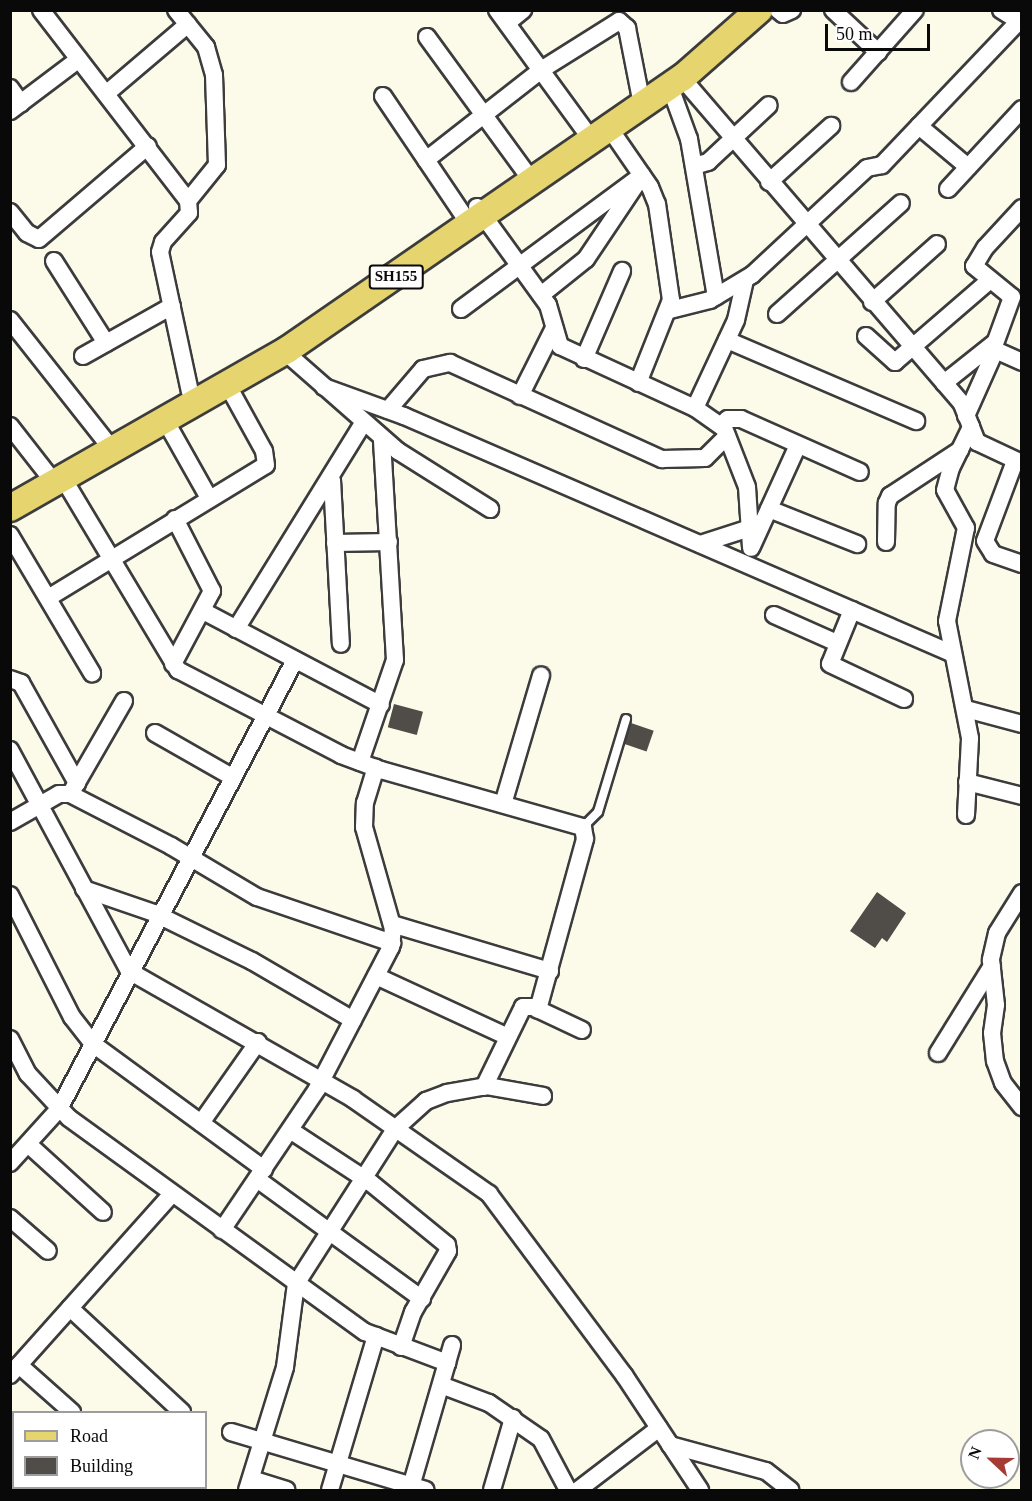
<!DOCTYPE html>
<style>
body{margin:0}
#map{position:relative;width:1032px;height:1501px;overflow:hidden;background:#fcfae9;font-family:"Times New Roman",serif}
div>[style]{position:absolute}
.building>*{inset:0;background:#504c47;transform-origin:0 0}
.roads{filter:drop-shadow(2px 0 #3c3c3c) drop-shadow(-2px 0 #3c3c3c) drop-shadow(0 2px #3c3c3c) drop-shadow(0 -2px #3c3c3c)}
.lane>*{height:8px;margin:-4px;padding:0 4px;transform-origin:4px;border-radius:4px;background:#fff}
.street>*{height:16px;margin:-8px;padding:0 8px;transform-origin:8px;border-radius:8px;background:#fff}
.primary>*{height:26px;margin:-13px;padding:0 13px;transform-origin:13px;border-radius:13px;background:#e6d56f}
span{translate:-50% -50%;white-space:nowrap;text-align:center;line-height:1.15;-webkit-text-stroke:6px #fff;paint-order:stroke}
.shield-label span{padding:2px 4px;background:#fff;border:2px solid;border-radius:4px;-webkit-text-stroke-width:0}
.shield-label{font-size:15px;color:#090909;font-weight:700}
.frame{position:absolute;inset:0;border:12px solid #090909;pointer-events:none}
.legend{position:absolute;left:12px;top:1411px;width:195px;height:78px;box-sizing:border-box;background:#fff;border:2px solid #9d9d9d;margin:0;padding:8px 10px;list-style:none;font-size:18px;color:#090909}
.legend li{display:flex;align-items:center;gap:12px;height:30px}
.legend b{width:30px;border:2px solid #9d9d9d}
.north{position:absolute;left:960px;top:1429px;width:60px;height:60px;box-sizing:border-box;background:#fff;border:2px solid #9d9d9d;border-radius:50%;rotate:292deg;font-size:16px;font-weight:700;line-height:24px;text-align:center;color:#090909}
.north::after{content:'';display:block;margin:auto;width:21px;height:27px;background:#a63b35;clip-path:polygon(50% 0,100% 100%,50% 72%,0 100%)}
.scale{position:absolute;left:825px;top:24px;width:105px;height:27px;box-sizing:border-box;border:3px solid #090909;border-top:0;padding-left:8px;font-size:18px;line-height:21px;white-space:nowrap;color:#090909;-webkit-text-stroke:4px #fff;paint-order:stroke}
</style>
<div id="map">
<div class="building">
<div style="left:394px;top:704px;width:30px;height:24px;rotate:15deg"></div>
<div style="left:631px;top:723px;width:24px;height:22px;rotate:19deg"></div>
<div style="clip-path:polygon(877px 892px,906px 913px,887px 942px,882px 938px,875px 948px,850px 931px)"></div>
</div>
<div class="roads">
<div class="lane">
<div style="left:583px;top:827px;width:21px;rotate:-45deg"></div>
<div style="left:598px;top:812px;width:97px;rotate:-73.2deg"></div>
</div>
<div class="street">
<div style="left:41px;top:10px;width:241px;rotate:52.4deg"></div>
<div style="left:188px;top:201px;width:12px;rotate:85deg"></div>
<div style="left:189px;top:213px;width:39px;rotate:132deg"></div>
<div style="left:163px;top:242px;width:10px;rotate:107deg"></div>
<div style="left:160px;top:252px;width:143px;rotate:77.9deg"></div>
<div style="left:176px;top:10px;width:48px;rotate:51deg"></div>
<div style="left:206px;top:47px;width:29px;rotate:74deg"></div>
<div style="left:214px;top:75px;width:90px;rotate:88.1deg"></div>
<div style="left:217px;top:165px;width:46px;rotate:128.9deg"></div>
<div style="left:497px;top:10px;width:151px;rotate:53.9deg"></div>
<div style="left:778px;top:10px;width:6px;rotate:39deg"></div>
<div style="left:783px;top:14px;width:10px;rotate:-24deg"></div>
<div style="left:833px;top:10px;width:62px;rotate:43deg"></div>
<div style="left:1001px;top:10px;width:25px;rotate:32deg"></div>
<div style="left:507px;top:23px;width:21px;rotate:-39deg"></div>
<div style="left:427px;top:37px;width:168px;rotate:53.9deg"></div>
<div style="left:682px;top:78px;width:430px;rotate:49.3deg"></div>
<div style="left:962px;top:404px;width:41px;rotate:68.5deg"></div>
<div style="left:977px;top:442px;width:50px;rotate:25deg"></div>
<div style="left:851px;top:82px;width:96px;rotate:-48.4deg"></div>
<div style="left:670px;top:87px;width:55px;rotate:69.9deg"></div>
<div style="left:689px;top:139px;width:160px;rotate:80.3deg"></div>
<div style="left:10px;top:88px;width:19px;rotate:54deg"></div>
<div style="left:107px;top:93px;width:106px;rotate:-40.4deg"></div>
<div style="left:383px;top:96px;width:145px;rotate:56deg"></div>
<div style="left:10px;top:111px;width:86px;rotate:-37deg"></div>
<div style="left:919px;top:126px;width:64px;rotate:39.9deg"></div>
<div style="left:610px;top:129px;width:70px;rotate:55.4deg"></div>
<div style="left:650px;top:187px;width:18px;rotate:68deg"></div>
<div style="left:657px;top:204px;width:97px;rotate:81.7deg"></div>
<div style="left:671px;top:300px;width:89px;rotate:111.7deg"></div>
<div style="left:426px;top:160px;width:146px;rotate:-38deg"></div>
<div style="left:541px;top:70px;width:92px;rotate:-32.1deg"></div>
<div style="left:619px;top:21px;width:11px;rotate:41deg"></div>
<div style="left:627px;top:28px;width:67px;rotate:78.9deg"></div>
<div style="left:694px;top:166px;width:15px;rotate:-16deg"></div>
<div style="left:708px;top:162px;width:83px;rotate:-43.1deg"></div>
<div style="left:769px;top:182px;width:84px;rotate:-42.1deg"></div>
<div style="left:948px;top:189px;width:109px;rotate:-47.2deg"></div>
<div style="left:477px;top:207px;width:121px;rotate:54.1deg"></div>
<div style="left:548px;top:305px;width:43px;rotate:73.7deg"></div>
<div style="left:560px;top:346px;width:149px;rotate:24.7deg"></div>
<div style="left:695px;top:408px;width:35px;rotate:35deg"></div>
<div style="left:724px;top:428px;width:63px;rotate:68.7deg"></div>
<div style="left:747px;top:487px;width:61px;rotate:86.2deg"></div>
<div style="left:1022px;top:208px;width:54px;rotate:132.8deg"></div>
<div style="left:985px;top:248px;width:21px;rotate:121deg"></div>
<div style="left:974px;top:266px;width:49px;rotate:39.2deg"></div>
<div style="left:1012px;top:297px;width:55px;rotate:110.1deg"></div>
<div style="left:993px;top:349px;width:32px;rotate:24deg"></div>
<div style="left:10px;top:212px;width:27px;rotate:51deg"></div>
<div style="left:27px;top:233px;width:13px;rotate:27deg"></div>
<div style="left:39px;top:239px;width:143px;rotate:-40.5deg"></div>
<div style="left:54px;top:261px;width:97px;rotate:57.6deg"></div>
<div style="left:541px;top:295px;width:58px;rotate:-38.7deg"></div>
<div style="left:586px;top:259px;width:92px;rotate:-56.1deg"></div>
<div style="left:872px;top:302px;width:87px;rotate:-41.7deg"></div>
<div style="left:461px;top:309px;width:225px;rotate:-36.5deg"></div>
<div style="left:670px;top:310px;width:41px;rotate:-14deg"></div>
<div style="left:710px;top:300px;width:49px;rotate:-30.8deg"></div>
<div style="left:752px;top:275px;width:157px;rotate:-42.9deg"></div>
<div style="left:867px;top:168px;width:15px;rotate:-11deg"></div>
<div style="left:882px;top:165px;width:199px;rotate:-46.4deg"></div>
<div style="left:777px;top:314px;width:166px;rotate:-41.8deg"></div>
<div style="left:10px;top:320px;width:157px;rotate:51.7deg"></div>
<div style="left:866px;top:336px;width:39px;rotate:42deg"></div>
<div style="left:895px;top:362px;width:125px;rotate:-40.8deg"></div>
<div style="left:727px;top:340px;width:206px;rotate:23.2deg"></div>
<div style="left:284px;top:351px;width:152px;rotate:41.3deg"></div>
<div style="left:398px;top:451px;width:109px;rotate:32.2deg"></div>
<div style="left:83px;top:356px;width:102px;rotate:-29.3deg"></div>
<div style="left:584px;top:359px;width:96px;rotate:-66.6deg"></div>
<div style="left:944px;top:383px;width:63px;rotate:-38.5deg"></div>
<div style="left:324px;top:387px;width:85px;rotate:19.9deg"></div>
<div style="left:404px;top:416px;width:596px;rotate:23.43deg"></div>
<div style="left:520px;top:396px;width:76px;rotate:-63.4deg"></div>
<div style="left:695px;top:408px;width:97px;rotate:-65deg"></div>
<div style="left:736px;top:320px;width:41px;rotate:-77.3deg"></div>
<div style="left:388px;top:410px;width:54px;rotate:-49.5deg"></div>
<div style="left:423px;top:369px;width:28px;rotate:-13deg"></div>
<div style="left:450px;top:363px;width:233px;rotate:24.4deg"></div>
<div style="left:662px;top:459px;width:43px;rotate:-1.3deg"></div>
<div style="left:705px;top:458px;width:31px;rotate:-45deg"></div>
<div style="left:966px;top:416px;width:71px;rotate:-66deg"></div>
<div style="left:165px;top:420px;width:90px;rotate:60.6deg"></div>
<div style="left:721px;top:425px;width:9px;rotate:-41deg"></div>
<div style="left:728px;top:419px;width:13px"></div>
<div style="left:741px;top:419px;width:130px;rotate:24deg"></div>
<div style="left:10px;top:426px;width:63px;rotate:52deg"></div>
<div style="left:1015px;top:461px;width:85px;rotate:110.6deg"></div>
<div style="left:985px;top:541px;width:15px;rotate:58deg"></div>
<div style="left:993px;top:554px;width:31px;rotate:19deg"></div>
<div style="left:63px;top:478px;width:224px;rotate:59.1deg"></div>
<div style="left:178px;top:670px;width:184px;rotate:27.5deg"></div>
<div style="left:341px;top:755px;width:43px;rotate:20.6deg"></div>
<div style="left:381px;top:770px;width:210px;rotate:15.8deg"></div>
<div style="left:583px;top:827px;width:12px;rotate:81deg"></div>
<div style="left:585px;top:839px;width:177px;rotate:105.4deg"></div>
<div style="left:332px;top:480px;width:164px;rotate:86.9deg"></div>
<div style="left:769px;top:509px;width:95px;rotate:21.7deg"></div>
<div style="left:10px;top:535px;width:161px;rotate:59.3deg"></div>
<div style="left:886px;top:542px;width:39px;rotate:-89deg"></div>
<div style="left:887px;top:503px;width:8px;rotate:-67deg"></div>
<div style="left:890px;top:496px;width:84px;rotate:-33.3deg"></div>
<div style="left:335px;top:543px;width:54px;rotate:-1.1deg"></div>
<div style="left:700px;top:544px;width:52px;rotate:-17.7deg"></div>
<div style="left:752px;top:546px;width:111px;rotate:-65.5deg"></div>
<div style="left:48px;top:598px;width:255px;rotate:-31.4deg"></div>
<div style="left:266px;top:465px;width:14px;rotate:-98deg"></div>
<div style="left:264px;top:451px;width:77px;rotate:-118.9deg"></div>
<div style="left:852px;top:610px;width:58px;rotate:112.2deg"></div>
<div style="left:830px;top:664px;width:82px;rotate:25.3deg"></div>
<div style="left:203px;top:611px;width:201px;rotate:27.8deg"></div>
<div style="left:774px;top:615px;width:69px;rotate:24deg"></div>
<div style="left:236px;top:629px;width:243px;rotate:-58.3deg"></div>
<div style="left:173px;top:664px;width:83px;rotate:-61.9deg"></div>
<div style="left:212px;top:591px;width:81px;rotate:-117.2deg"></div>
<div style="left:10px;top:679px;width:12px;rotate:20deg"></div>
<div style="left:21px;top:683px;width:115px;rotate:60.8deg"></div>
<div style="left:966px;top:709px;width:58px;rotate:15deg"></div>
<div style="left:155px;top:733px;width:89px;rotate:29.7deg"></div>
<div style="left:10px;top:750px;width:251px;rotate:61.7deg"></div>
<div style="left:129px;top:971px;width:258px;rotate:29.7deg"></div>
<div style="left:353px;top:1099px;width:166px;rotate:34.9deg"></div>
<div style="left:489px;top:1194px;width:226px;rotate:53.3deg"></div>
<div style="left:624px;top:1375px;width:138px;rotate:56.5deg"></div>
<div style="left:360px;top:762px;width:108px;rotate:-71.1deg"></div>
<div style="left:395px;top:660px;width:222px;rotate:-93.4deg"></div>
<div style="left:967px;top:782px;width:57px;rotate:14.3deg"></div>
<div style="left:72px;top:791px;width:104px;rotate:-60deg"></div>
<div style="left:503px;top:804px;width:134px;rotate:-73.5deg"></div>
<div style="left:966px;top:815px;width:77px;rotate:-87deg"></div>
<div style="left:970px;top:738px;width:119px;rotate:-101.1deg"></div>
<div style="left:947px;top:621px;width:95px;rotate:-78.5deg"></div>
<div style="left:966px;top:528px;width:43px;rotate:-118.9deg"></div>
<div style="left:945px;top:490px;width:23px;rotate:-75deg"></div>
<div style="left:951px;top:468px;width:46px;rotate:-64deg"></div>
<div style="left:10px;top:822px;width:56px;rotate:-29.7deg"></div>
<div style="left:59px;top:794px;width:11px"></div>
<div style="left:70px;top:794px;width:114px;rotate:27.2deg"></div>
<div style="left:171px;top:846px;width:100px;rotate:30.7deg"></div>
<div style="left:257px;top:897px;width:143px;rotate:18.8deg"></div>
<div style="left:84px;top:889px;width:74px;rotate:18.9deg"></div>
<div style="left:154px;top:913px;width:109px;rotate:26.1deg"></div>
<div style="left:252px;top:961px;width:117px;rotate:30.3deg"></div>
<div style="left:1022px;top:893px;width:47px;rotate:122deg"></div>
<div style="left:997px;top:933px;width:28px;rotate:103deg"></div>
<div style="left:991px;top:960px;width:45px;rotate:83.7deg"></div>
<div style="left:996px;top:1005px;width:28px;rotate:98deg"></div>
<div style="left:992px;top:1033px;width:28px;rotate:84deg"></div>
<div style="left:995px;top:1061px;width:23px;rotate:70deg"></div>
<div style="left:1003px;top:1083px;width:31px;rotate:52deg"></div>
<div style="left:10px;top:895px;width:137px;rotate:63.1deg"></div>
<div style="left:72px;top:1017px;width:34px;rotate:52deg"></div>
<div style="left:93px;top:1044px;width:212px;rotate:36.2deg"></div>
<div style="left:392px;top:924px;width:165px;rotate:16.6deg"></div>
<div style="left:376px;top:976px;width:145px;rotate:24.8deg"></div>
<div style="left:10px;top:1039px;width:39px;rotate:63deg"></div>
<div style="left:28px;top:1074px;width:60px;rotate:47deg"></div>
<div style="left:69px;top:1118px;width:365px;rotate:35.9deg"></div>
<div style="left:365px;top:1332px;width:88px;rotate:20.7deg"></div>
<div style="left:938px;top:1053px;width:102px;rotate:-58.2deg"></div>
<div style="left:484px;top:1087px;width:89px;rotate:-64deg"></div>
<div style="left:523px;top:1007px;width:10px"></div>
<div style="left:533px;top:1007px;width:54px;rotate:25.1deg"></div>
<div style="left:201px;top:1123px;width:99px;rotate:-54.9deg"></div>
<div style="left:290px;top:1130px;width:97px;rotate:33.2deg"></div>
<div style="left:371px;top:1183px;width:98px;rotate:39.2deg"></div>
<div style="left:447px;top:1245px;width:6px;rotate:81deg"></div>
<div style="left:448px;top:1251px;width:70px;rotate:119.8deg"></div>
<div style="left:413px;top:1312px;width:37px;rotate:109deg"></div>
<div style="left:28px;top:1144px;width:101px;rotate:42.2deg"></div>
<div style="left:10px;top:1163px;width:73px;rotate:-47.8deg"></div>
<div style="left:59px;top:1109px;width:507px;rotate:-62.27deg"></div>
<div style="left:257px;top:1179px;width:204px;rotate:36deg"></div>
<div style="left:10px;top:1218px;width:50px;rotate:41deg"></div>
<div style="left:222px;top:1230px;width:170px;rotate:-56deg"></div>
<div style="left:317px;top:1089px;width:160px;rotate:-62.5deg"></div>
<div style="left:391px;top:947px;width:18px;rotate:-84deg"></div>
<div style="left:393px;top:929px;width:106px;rotate:-105.9deg"></div>
<div style="left:364px;top:827px;width:24px;rotate:-88deg"></div>
<div style="left:365px;top:803px;width:37px;rotate:-73deg"></div>
<div style="left:70px;top:1308px;width:153px;rotate:42.9deg"></div>
<div style="left:19px;top:1365px;width:71px;rotate:41.6deg"></div>
<div style="left:10px;top:1375px;width:243px;rotate:-48.2deg"></div>
<div style="left:441px;top:1385px;width:51px;rotate:20.6deg"></div>
<div style="left:489px;top:1403px;width:63px;rotate:34.7deg"></div>
<div style="left:541px;top:1439px;width:58px;rotate:62.1deg"></div>
<div style="left:231px;top:1432px;width:203px;rotate:16.6deg"></div>
<div style="left:670px;top:1445px;width:99px;rotate:15.2deg"></div>
<div style="left:766px;top:1471px;width:31px;rotate:38deg"></div>
<div style="left:10px;top:1464px;width:5px;rotate:37deg"></div>
<div style="left:251px;top:1479px;width:37px;rotate:17deg"></div>
<div style="left:37px;top:1488px;width:4px;rotate:27deg"></div>
<div style="left:247px;top:1490px;width:129px;rotate:-72.8deg"></div>
<div style="left:285px;top:1367px;width:84px;rotate:-82.5deg"></div>
<div style="left:296px;top:1284px;width:184px;rotate:-57.4deg"></div>
<div style="left:395px;top:1129px;width:42px;rotate:-42.1deg"></div>
<div style="left:426px;top:1101px;width:22px;rotate:-21deg"></div>
<div style="left:447px;top:1093px;width:41px;rotate:-9.9deg"></div>
<div style="left:487px;top:1086px;width:57px;rotate:10.1deg"></div>
<div style="left:330px;top:1490px;width:161px;rotate:-73.4deg"></div>
<div style="left:410px;top:1490px;width:151px;rotate:-73.8deg"></div>
<div style="left:492px;top:1490px;width:75px;rotate:-73.7deg"></div>
<div style="left:578px;top:1490px;width:102px;rotate:-37.4deg"></div>
</div>
<div class="primary">
<div style="left:10px;top:508px;width:319px;rotate:-29.7deg"></div>
<div style="left:287px;top:350px;width:480px;rotate:-34.6deg"></div>
<div style="left:682px;top:78px;width:103px;rotate:-41.4deg"></div>
</div>
</div>
<div class="shield-label">
<span style="left:396px;top:277px">SH155</span>
</div>
<div class="frame"></div>
<ul class="legend">
<li><b style="height:8px;background:#e6d56f"></b>Road</li>
<li><b style="height:16px;background:#504c47"></b>Building</li>
</ul>
<div class="north">N</div>
<div class="scale">50 m</div>
</div>
